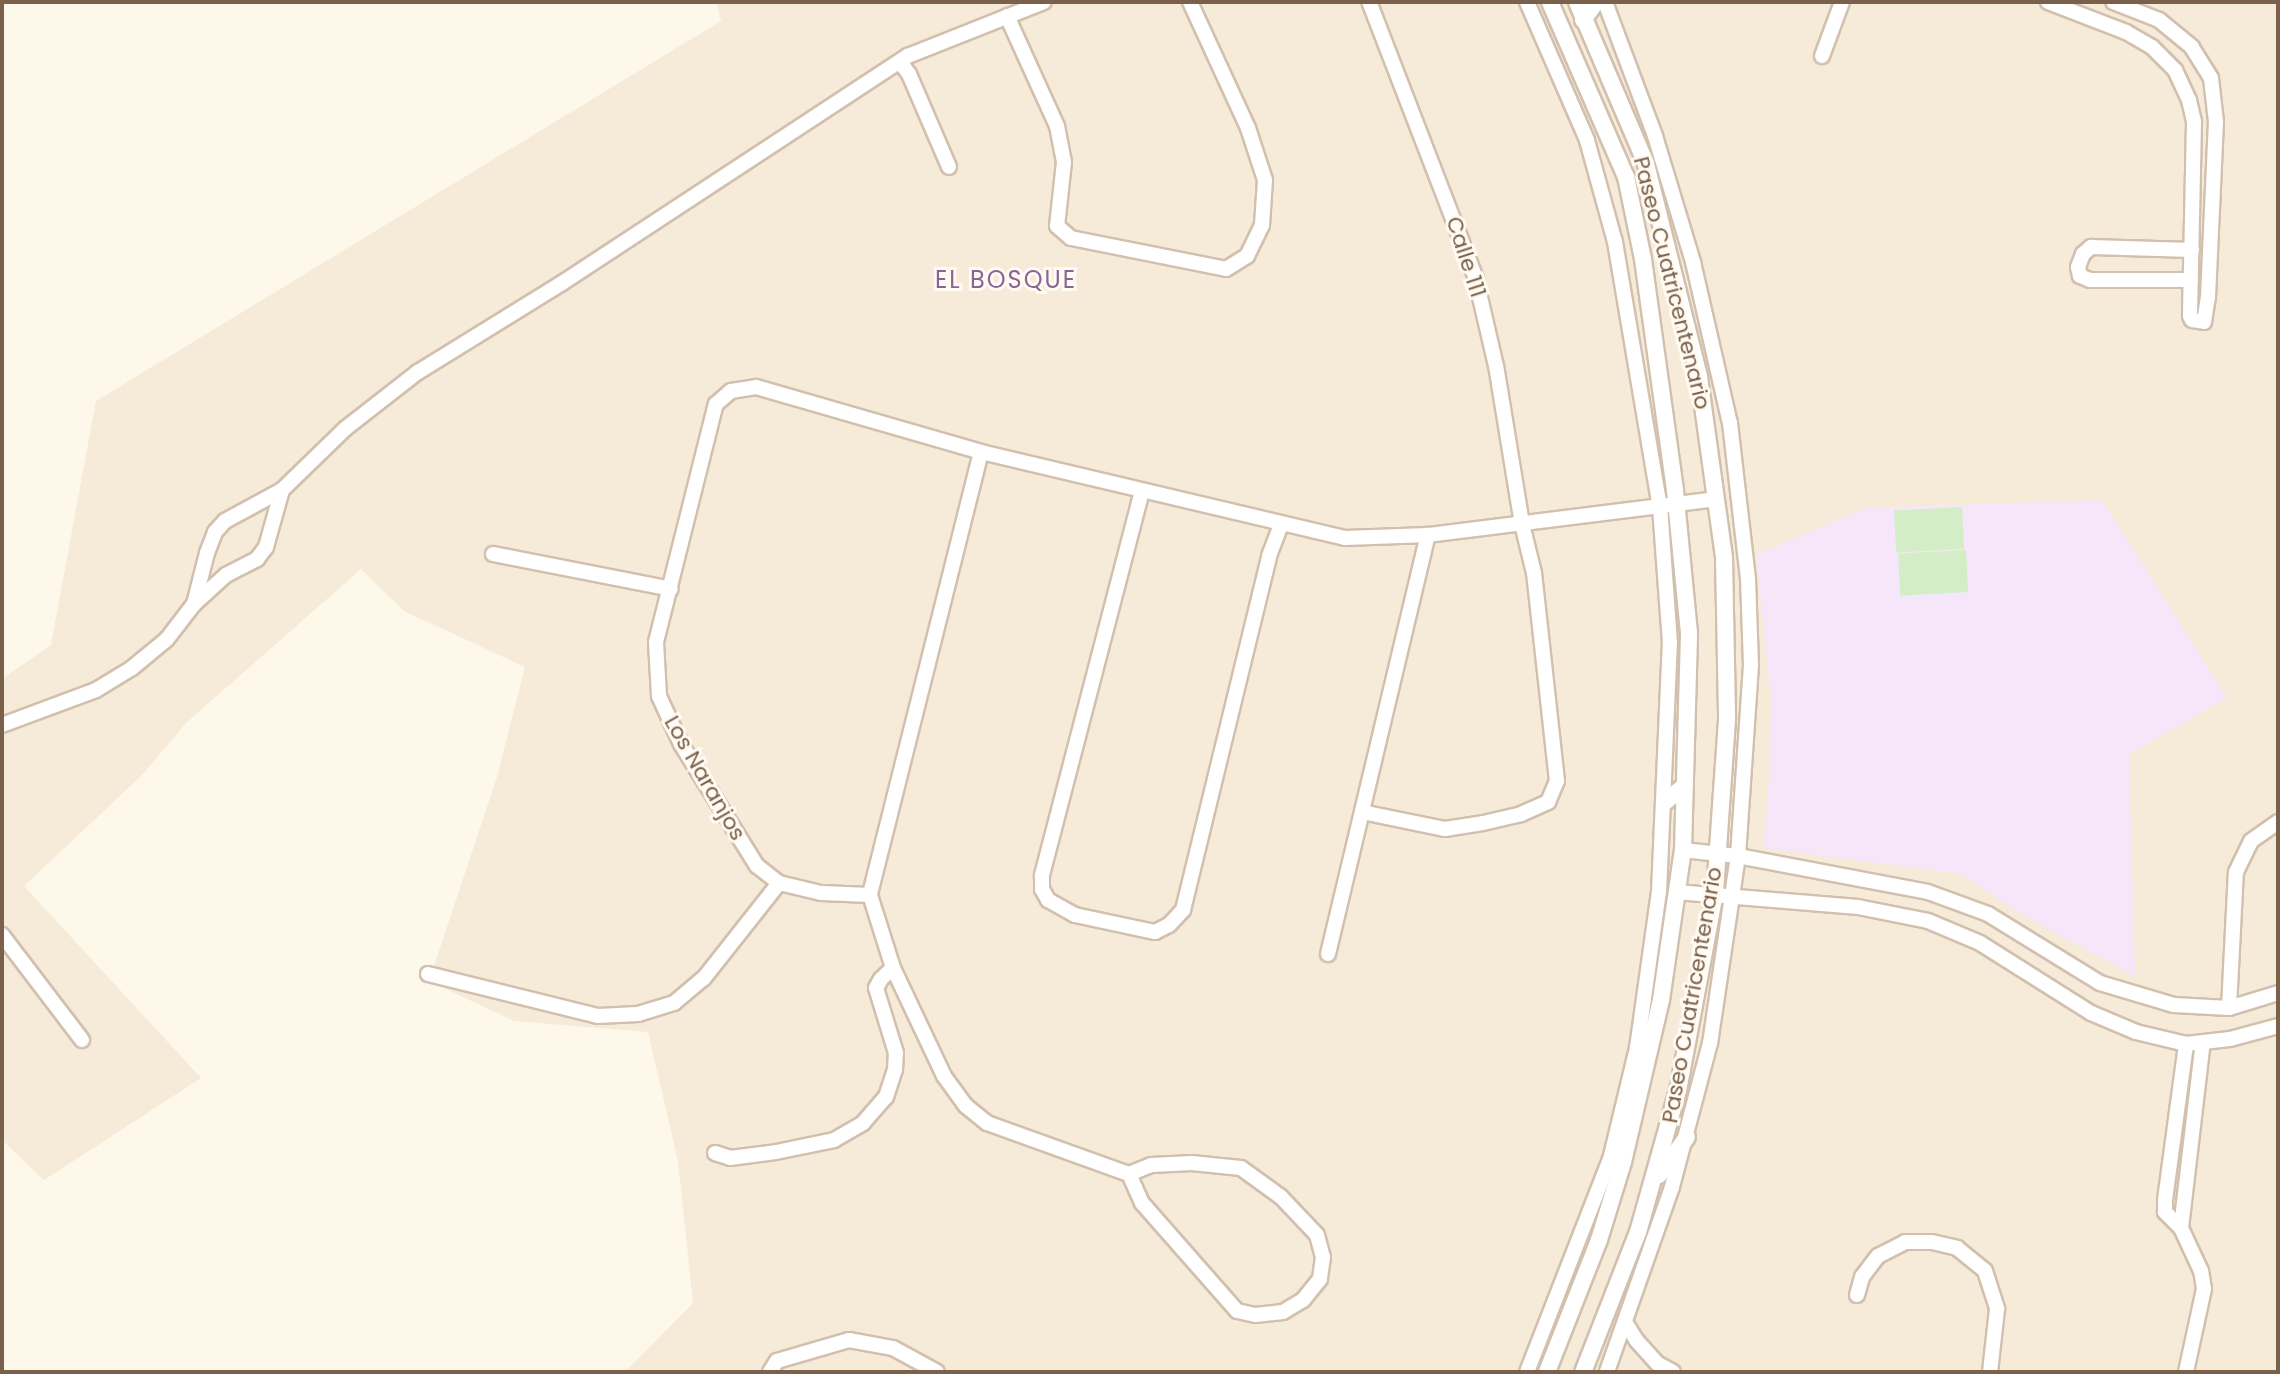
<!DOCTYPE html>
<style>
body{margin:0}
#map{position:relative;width:2280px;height:1374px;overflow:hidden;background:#fdf8ea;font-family:Poppins,sans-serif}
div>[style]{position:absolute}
.residential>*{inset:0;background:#f6ead8}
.education>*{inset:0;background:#f5e6fa}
.green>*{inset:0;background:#d3edc7;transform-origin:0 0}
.roads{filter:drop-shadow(2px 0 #d2c0ae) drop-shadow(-2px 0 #d2c0ae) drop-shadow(0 2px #d2c0ae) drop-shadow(0 -2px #d2c0ae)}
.minor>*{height:14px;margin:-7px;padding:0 7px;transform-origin:7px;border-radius:7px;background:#fff}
.tertiary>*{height:16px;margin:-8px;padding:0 8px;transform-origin:8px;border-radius:8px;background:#fff}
span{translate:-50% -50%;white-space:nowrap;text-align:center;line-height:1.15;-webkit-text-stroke:6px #fffbf2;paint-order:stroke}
.street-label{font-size:22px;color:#7b604b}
.neighbourhood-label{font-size:24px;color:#896496;letter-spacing:2px}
.frame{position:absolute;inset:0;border:4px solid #7b604b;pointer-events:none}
</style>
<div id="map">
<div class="residential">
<div style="clip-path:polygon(716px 2px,2278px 2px,2278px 1372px,625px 1372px,693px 1303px,678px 1161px,648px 1032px,514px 1021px,429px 981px,497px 777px,525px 667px,404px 611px,361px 569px,186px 723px,142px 775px,24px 886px,201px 1078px,44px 1180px,2px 1140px,2px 679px,51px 645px,96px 401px,721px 21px)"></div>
</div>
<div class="education">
<div style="clip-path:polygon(2102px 500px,2227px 698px,2129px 754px,2135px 976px,2019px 913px,1962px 874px,1763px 848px,1770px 771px,1771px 696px,1756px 555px,1866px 508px)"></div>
</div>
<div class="green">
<div style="left:1962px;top:507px;width:42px;height:68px;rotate:87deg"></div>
<div style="left:1966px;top:550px;width:42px;height:68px;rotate:87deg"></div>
</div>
<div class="roads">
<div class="minor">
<div style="left:1605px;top:2px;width:143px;rotate:69.5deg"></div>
<div style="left:1655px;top:136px;width:132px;rotate:73.2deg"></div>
<div style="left:1693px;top:262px;width:165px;rotate:77.1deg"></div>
<div style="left:1730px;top:423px;width:157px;rotate:83.4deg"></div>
<div style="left:1748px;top:579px;width:86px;rotate:88deg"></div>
<div style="left:1751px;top:665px;width:191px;rotate:93.9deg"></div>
<div style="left:1738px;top:856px;width:189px;rotate:98.5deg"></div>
<div style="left:1710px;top:1043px;width:149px;rotate:104.8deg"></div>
<div style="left:1672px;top:1187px;width:196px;rotate:109.4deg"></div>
<div style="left:2048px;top:2px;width:84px;rotate:21deg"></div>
<div style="left:2126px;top:32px;width:30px;rotate:30deg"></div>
<div style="left:2152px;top:47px;width:33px;rotate:45deg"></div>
<div style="left:2175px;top:70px;width:33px;rotate:65deg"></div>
<div style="left:2189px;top:100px;width:23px;rotate:77deg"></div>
<div style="left:2194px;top:122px;width:194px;rotate:91.2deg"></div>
<div style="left:2190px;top:316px;width:4px;rotate:63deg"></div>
<div style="left:2192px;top:320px;width:12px;rotate:9deg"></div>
<div style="left:2204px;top:322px;width:25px;rotate:-81deg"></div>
<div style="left:2208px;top:297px;width:175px;rotate:-87.4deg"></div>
<div style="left:2216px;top:122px;width:44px;rotate:-96.5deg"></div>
<div style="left:2211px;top:78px;width:36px;rotate:-122deg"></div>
<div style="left:2192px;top:47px;width:43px;rotate:-140.7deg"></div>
<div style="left:2159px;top:20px;width:49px;rotate:-158.6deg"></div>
<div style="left:1007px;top:16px;width:121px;rotate:65.6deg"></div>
<div style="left:1057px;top:126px;width:37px;rotate:79deg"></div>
<div style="left:1064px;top:162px;width:64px;rotate:96.2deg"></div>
<div style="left:1057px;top:226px;width:18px;rotate:41deg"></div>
<div style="left:1071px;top:238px;width:158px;rotate:11.3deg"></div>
<div style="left:1226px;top:269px;width:25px;rotate:-32deg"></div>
<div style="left:1247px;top:256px;width:34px;rotate:-64deg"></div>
<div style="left:1262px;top:225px;width:45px;rotate:-86.2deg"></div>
<div style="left:1265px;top:180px;width:55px;rotate:-108.1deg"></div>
<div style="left:1248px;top:128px;width:139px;rotate:-114.7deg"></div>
<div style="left:1822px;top:56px;width:58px;rotate:-69.7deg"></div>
<div style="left:900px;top:62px;width:15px;rotate:53deg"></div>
<div style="left:909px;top:74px;width:101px;rotate:66.7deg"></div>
<div style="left:2191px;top:280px;width:101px;rotate:180deg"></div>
<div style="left:2090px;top:280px;width:11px;rotate:-158deg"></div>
<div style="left:2080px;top:276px;width:9px;rotate:-103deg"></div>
<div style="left:2078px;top:267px;width:14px;rotate:-69deg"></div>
<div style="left:2083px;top:254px;width:11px;rotate:-41deg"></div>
<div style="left:2091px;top:247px;width:101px;rotate:1.7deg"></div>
<div style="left:981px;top:452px;width:457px;rotate:104.1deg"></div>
<div style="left:870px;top:895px;width:77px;rotate:72.5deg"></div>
<div style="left:893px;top:968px;width:119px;rotate:64.7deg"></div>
<div style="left:944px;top:1076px;width:37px;rotate:54deg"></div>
<div style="left:966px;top:1106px;width:27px;rotate:39deg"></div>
<div style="left:987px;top:1123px;width:151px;rotate:19.8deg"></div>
<div style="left:1142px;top:491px;width:398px;rotate:104.6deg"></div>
<div style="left:1042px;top:876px;width:13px;rotate:90deg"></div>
<div style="left:1042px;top:889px;width:13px;rotate:61deg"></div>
<div style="left:1048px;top:900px;width:31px;rotate:29deg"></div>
<div style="left:1075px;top:915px;width:82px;rotate:12deg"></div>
<div style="left:1155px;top:932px;width:16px;rotate:-27deg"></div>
<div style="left:1169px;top:925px;width:21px;rotate:-47deg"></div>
<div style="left:1183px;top:910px;width:364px;rotate:-76.3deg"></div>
<div style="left:1269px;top:556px;width:33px;rotate:-69deg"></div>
<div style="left:493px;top:554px;width:181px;rotate:11.1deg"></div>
<div style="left:194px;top:604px;width:53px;rotate:-75.7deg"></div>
<div style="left:207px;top:553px;width:22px;rotate:-69deg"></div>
<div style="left:215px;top:532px;width:15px;rotate:-48deg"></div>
<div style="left:225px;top:521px;width:65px;rotate:-28.5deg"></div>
<div style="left:282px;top:490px;width:89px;rotate:-44.1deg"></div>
<div style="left:346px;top:428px;width:91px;rotate:-37.9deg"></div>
<div style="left:418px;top:372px;width:169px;rotate:-31.7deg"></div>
<div style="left:562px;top:283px;width:414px;rotate:-33.3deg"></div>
<div style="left:908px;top:56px;width:146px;rotate:-21.7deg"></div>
<div style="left:2px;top:725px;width:100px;rotate:-20.4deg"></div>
<div style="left:96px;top:690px;width:42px;rotate:-31.4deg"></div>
<div style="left:132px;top:668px;width:45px;rotate:-39.6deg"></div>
<div style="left:167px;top:639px;width:44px;rotate:-52.4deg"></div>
<div style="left:194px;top:604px;width:43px;rotate:-42.2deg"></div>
<div style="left:226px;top:575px;width:35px;rotate:-27deg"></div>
<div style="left:257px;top:559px;width:15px;rotate:-53deg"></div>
<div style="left:266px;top:547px;width:59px;rotate:-74.3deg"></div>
<div style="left:1362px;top:812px;width:85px;rotate:11.6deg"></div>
<div style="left:1445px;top:829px;width:38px;rotate:-9deg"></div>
<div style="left:1483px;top:823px;width:39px;rotate:-13deg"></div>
<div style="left:1521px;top:814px;width:30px;rotate:-24deg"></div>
<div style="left:1548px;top:802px;width:23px;rotate:-67deg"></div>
<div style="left:1557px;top:781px;width:209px;rotate:-96.3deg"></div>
<div style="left:1534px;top:573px;width:50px;rotate:-103.8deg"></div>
<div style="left:1522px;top:524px;width:160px;rotate:-99.3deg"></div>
<div style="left:1496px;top:366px;width:92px;rotate:-103.1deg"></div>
<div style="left:1475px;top:276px;width:294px;rotate:-111.1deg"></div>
<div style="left:1683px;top:850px;width:55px;rotate:6.2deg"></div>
<div style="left:1738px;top:856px;width:193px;rotate:10.7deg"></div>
<div style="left:1928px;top:892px;width:64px;rotate:20.1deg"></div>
<div style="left:1988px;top:914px;width:132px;rotate:31.6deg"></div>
<div style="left:2100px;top:983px;width:77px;rotate:16.6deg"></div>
<div style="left:2174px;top:1005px;width:55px;rotate:3.1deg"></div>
<div style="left:2229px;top:1008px;width:51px;rotate:-17deg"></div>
<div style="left:1676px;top:892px;width:183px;rotate:4.7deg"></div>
<div style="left:1858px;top:907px;width:71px;rotate:11.3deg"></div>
<div style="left:1928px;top:921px;width:56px;rotate:22.9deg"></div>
<div style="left:1980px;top:943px;width:131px;rotate:32.2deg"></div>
<div style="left:2091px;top:1013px;width:49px;rotate:22.9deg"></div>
<div style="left:2136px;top:1032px;width:51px;rotate:13.5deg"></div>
<div style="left:2186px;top:1044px;width:44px;rotate:-6.5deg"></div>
<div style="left:2230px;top:1039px;width:50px;rotate:-15.2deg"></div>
<div style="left:870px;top:895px;width:49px;rotate:-177.7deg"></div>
<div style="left:821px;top:893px;width:43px;rotate:-166.6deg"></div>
<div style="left:779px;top:883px;width:28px;rotate:-142deg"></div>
<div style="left:757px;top:866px;width:144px;rotate:-121.9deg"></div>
<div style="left:681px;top:744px;width:53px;rotate:-114.6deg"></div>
<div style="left:659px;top:696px;width:54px;rotate:-93.2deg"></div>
<div style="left:656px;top:642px;width:245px;rotate:-75.9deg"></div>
<div style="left:716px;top:404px;width:20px;rotate:-41deg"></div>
<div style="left:731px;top:391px;width:25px;rotate:-9deg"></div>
<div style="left:756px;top:387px;width:234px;rotate:16.1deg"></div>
<div style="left:981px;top:452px;width:374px;rotate:13.3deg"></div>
<div style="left:1345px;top:538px;width:83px;rotate:-2.1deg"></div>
<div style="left:1428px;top:535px;width:290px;rotate:-7.1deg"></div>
<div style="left:2px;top:935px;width:132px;rotate:52.7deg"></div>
<div style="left:1328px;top:954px;width:431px;rotate:-76.6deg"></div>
<div style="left:428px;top:974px;width:175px;rotate:13.9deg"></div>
<div style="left:598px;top:1016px;width:40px;rotate:-2.9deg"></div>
<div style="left:638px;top:1014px;width:38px;rotate:-17deg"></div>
<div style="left:674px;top:1003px;width:39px;rotate:-40deg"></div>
<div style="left:704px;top:978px;width:121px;rotate:-51.7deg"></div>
<div style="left:2229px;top:1008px;width:136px;rotate:-87.1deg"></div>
<div style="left:2236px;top:872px;width:34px;rotate:-64deg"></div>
<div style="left:2251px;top:841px;width:33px;rotate:-35deg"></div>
<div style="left:715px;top:1153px;width:16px;rotate:18deg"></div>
<div style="left:730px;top:1158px;width:46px;rotate:-7.4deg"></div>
<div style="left:776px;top:1152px;width:59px;rotate:-11.7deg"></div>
<div style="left:834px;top:1140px;width:34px;rotate:-30deg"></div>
<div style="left:863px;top:1123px;width:35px;rotate:-49deg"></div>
<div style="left:886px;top:1097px;width:28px;rotate:-72deg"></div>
<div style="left:895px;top:1070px;width:17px;rotate:-87deg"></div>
<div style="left:896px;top:1053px;width:68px;rotate:-107.1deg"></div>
<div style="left:876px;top:988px;width:10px;rotate:-61deg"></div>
<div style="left:881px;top:979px;width:16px;rotate:-43deg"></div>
<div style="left:1192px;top:1163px;width:49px;rotate:5.8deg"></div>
<div style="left:1241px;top:1168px;width:49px;rotate:35.9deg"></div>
<div style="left:1281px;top:1197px;width:52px;rotate:46.5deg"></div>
<div style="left:1317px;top:1235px;width:23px;rotate:75deg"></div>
<div style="left:1323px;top:1257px;width:22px;rotate:98deg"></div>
<div style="left:1320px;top:1279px;width:27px;rotate:129deg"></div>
<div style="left:1303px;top:1300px;width:23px;rotate:149deg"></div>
<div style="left:1283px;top:1312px;width:28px;rotate:174deg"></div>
<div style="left:1255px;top:1315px;width:18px;rotate:-167deg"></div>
<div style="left:1237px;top:1311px;width:144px;rotate:-131.3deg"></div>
<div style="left:1142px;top:1203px;width:32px;rotate:-114deg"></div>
<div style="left:1129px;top:1174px;width:24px;rotate:-22deg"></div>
<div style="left:1151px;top:1165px;width:41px;rotate:-2.8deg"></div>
<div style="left:2181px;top:1228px;width:187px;rotate:-83.3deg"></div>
<div style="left:1857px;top:1295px;width:19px;rotate:-74deg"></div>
<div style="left:1862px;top:1277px;width:26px;rotate:-53deg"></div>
<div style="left:1878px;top:1256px;width:30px;rotate:-27deg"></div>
<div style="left:1905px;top:1242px;width:27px"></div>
<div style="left:1932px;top:1242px;width:26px;rotate:13deg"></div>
<div style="left:1957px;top:1248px;width:36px;rotate:39deg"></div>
<div style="left:1985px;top:1271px;width:40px;rotate:72deg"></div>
<div style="left:1997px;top:1309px;width:63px;rotate:96.3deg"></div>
<div style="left:1625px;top:1322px;width:22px;rotate:58deg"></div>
<div style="left:1637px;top:1341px;width:31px;rotate:48deg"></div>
<div style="left:1658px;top:1364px;width:17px;rotate:28deg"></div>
<div style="left:770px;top:1372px;width:13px;rotate:-58deg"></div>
<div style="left:777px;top:1361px;width:75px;rotate:-16.3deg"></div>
<div style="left:849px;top:1340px;width:45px;rotate:10.3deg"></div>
<div style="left:893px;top:1348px;width:50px;rotate:28.6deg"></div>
<div style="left:1527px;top:1372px;width:232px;rotate:-68.7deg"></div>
<div style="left:1611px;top:1156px;width:111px;rotate:-76.5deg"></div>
<div style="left:1637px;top:1048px;width:158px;rotate:-82deg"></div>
<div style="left:1659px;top:892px;width:249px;rotate:-87.5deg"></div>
<div style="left:1670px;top:643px;width:135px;rotate:-94.2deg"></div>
<div style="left:1660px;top:508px;width:270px;rotate:-99.6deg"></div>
<div style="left:1615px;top:242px;width:106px;rotate:-105.4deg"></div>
<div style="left:1587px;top:140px;width:150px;rotate:-113.5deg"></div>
<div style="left:2186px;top:1372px;width:85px;rotate:-77.8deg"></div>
<div style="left:2204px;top:1289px;width:18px;rotate:-99deg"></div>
<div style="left:2201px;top:1271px;width:47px;rotate:-114.9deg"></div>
<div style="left:2181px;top:1228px;width:23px;rotate:-135deg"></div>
<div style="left:2165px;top:1212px;width:12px;rotate:-90deg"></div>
<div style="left:2165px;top:1200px;width:157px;rotate:-82.3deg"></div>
</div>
<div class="tertiary">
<div style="left:1577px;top:2px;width:176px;rotate:66.9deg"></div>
<div style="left:1646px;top:164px;width:219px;rotate:76deg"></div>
<div style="left:1699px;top:377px;width:183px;rotate:82.1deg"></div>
<div style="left:1724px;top:558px;width:162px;rotate:88.9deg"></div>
<div style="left:1727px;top:720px;width:173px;rotate:94deg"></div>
<div style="left:1715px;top:893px;width:200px;rotate:100.6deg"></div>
<div style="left:1678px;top:1090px;width:148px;rotate:105.7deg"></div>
<div style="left:1638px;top:1232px;width:150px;rotate:111.4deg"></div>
<div style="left:1583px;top:20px;width:22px;rotate:-54deg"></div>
<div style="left:1665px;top:802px;width:26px;rotate:-40deg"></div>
<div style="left:1659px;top:1175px;width:47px;rotate:-53.6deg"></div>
<div style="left:1547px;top:1372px;width:142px;rotate:-68.5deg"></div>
<div style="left:1599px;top:1240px;width:82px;rotate:-72.9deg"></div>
<div style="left:1623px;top:1162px;width:166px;rotate:-76.8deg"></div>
<div style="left:1661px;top:1000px;width:152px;rotate:-81.7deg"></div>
<div style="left:1683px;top:850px;width:217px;rotate:-88.4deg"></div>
<div style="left:1689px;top:633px;width:144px;rotate:-95.6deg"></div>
<div style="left:1675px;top:490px;width:233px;rotate:-97.9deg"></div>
<div style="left:1643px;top:259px;width:84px;rotate:-101.7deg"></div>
<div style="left:1626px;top:177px;width:191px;rotate:-113.5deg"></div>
</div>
</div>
<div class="street-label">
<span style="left:1466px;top:257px;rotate:72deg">Calle 111</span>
<span style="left:1672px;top:283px;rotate:76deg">Paseo Cuatricentenario</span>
<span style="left:705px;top:778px;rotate:60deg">Los Naranjos</span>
<span style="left:1692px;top:995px;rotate:-80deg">Paseo Cuatricentenario</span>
</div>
<div class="neighbourhood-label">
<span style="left:1006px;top:280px">EL BOSQUE</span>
</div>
<div class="frame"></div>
</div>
